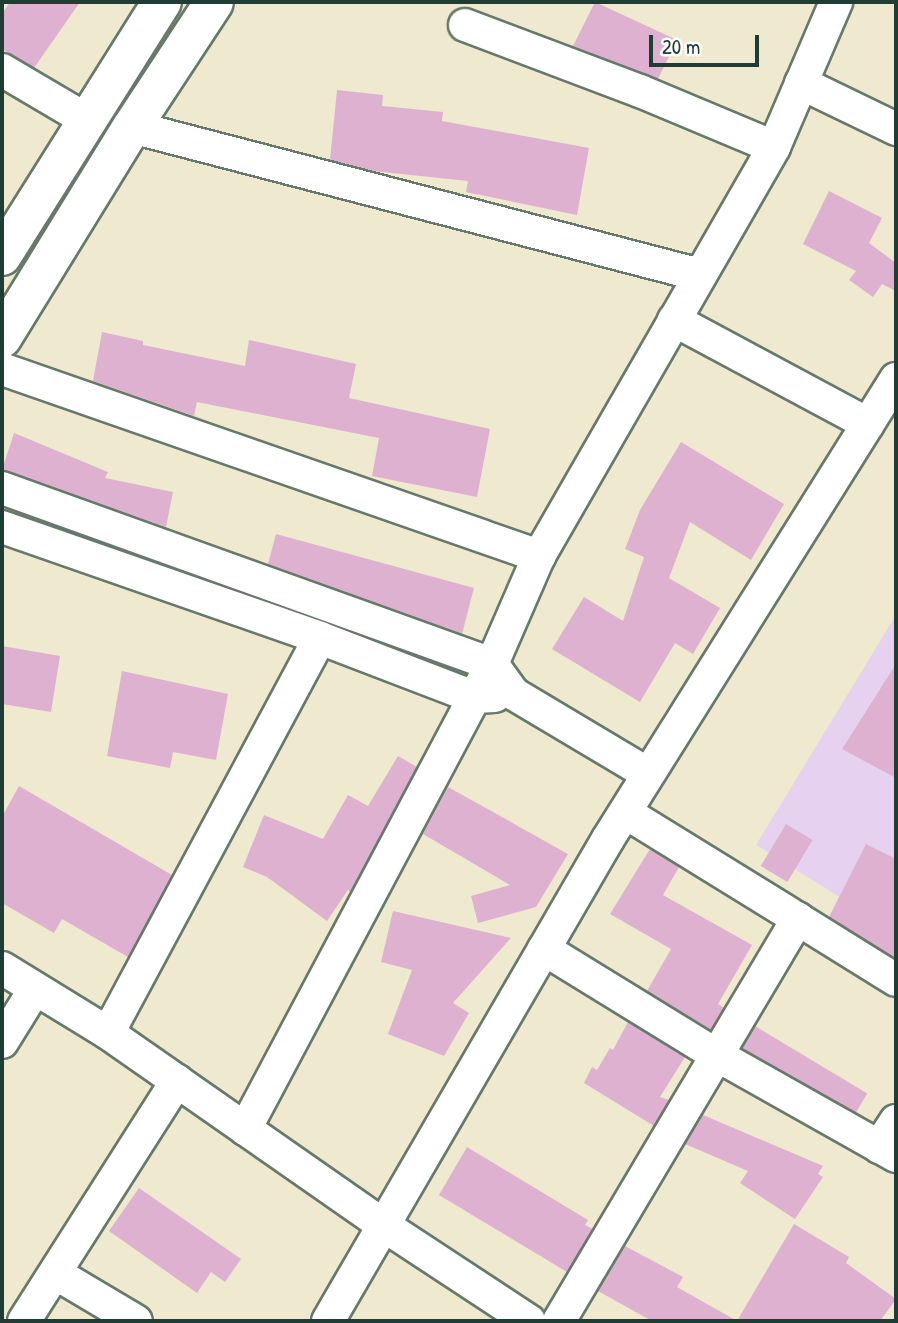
<!DOCTYPE html>
<style>
body{margin:0}
#map{position:relative;width:898px;height:1323px;overflow:hidden;background:#eee9cf;font-family:"Patrick Hand",sans-serif}
div>[style]{position:absolute}
.built>*{inset:0;background:#e6d2f0}
.building>*{inset:0;background:#dfb1d0;transform-origin:0 0}
.roads{filter:drop-shadow(2px 0 #67796a) drop-shadow(-2px 0 #67796a) drop-shadow(0 2px #67796a) drop-shadow(0 -2px #67796a)}
.street>*{height:32px;margin:-16px;padding:0 16px;transform-origin:16px;border-radius:16px;background:#fff}
.secondary>*{height:38px;margin:-19px;padding:0 19px;transform-origin:19px;border-radius:19px;background:#fff}
span{translate:-50% -50%;white-space:nowrap;text-align:center;line-height:1.15;-webkit-text-stroke:6px #fff;paint-order:stroke}
.frame{position:absolute;inset:0;border:4px solid #1f3d34;pointer-events:none}
.scale{position:absolute;left:649px;top:35px;width:110px;height:32px;box-sizing:border-box;border:4px solid #1f3d34;border-top:0;padding-left:9px;font-size:21px;line-height:24px;white-space:nowrap;color:#1f3d34;-webkit-text-stroke:5px #fff;paint-order:stroke}
</style>
<div id="map">
<div class="built">
<div style="clip-path:polygon(896px 615px,896px 932px,756px 845px)"></div>
</div>
<div class="building">
<div style="clip-path:polygon(10px 2px,80px 2px,34px 68px,2px 49px,2px 14px)"></div>
<div style="clip-path:polygon(595px 2px,677px 40px,658px 79px,573px 46px)"></div>
<div style="clip-path:polygon(337px 90px,383px 95px,382px 106px,443px 112px,442px 121px,589px 148px,577px 215px,466px 192px,468px 181px,373px 171px,330px 160px)"></div>
<div style="clip-path:polygon(829px 191px,882px 218px,869px 243px,896px 263px,896px 291px,882px 284px,873px 297px,849px 280px,856px 271px,803px 244px)"></div>
<div style="clip-path:polygon(102px 332px,143px 341px,143px 345px,245px 366px,249px 340px,356px 364px,349px 398px,490px 429px,477px 497px,372px 476px,379px 438px,197px 402px,194px 416px,93px 381px)"></div>
<div style="clip-path:polygon(14px 433px,108px 472px,105px 478px,173px 492px,166px 527px,2px 470px)"></div>
<div style="clip-path:polygon(681px 442px,784px 504px,751px 560px,690px 522px,669px 578px,720px 608px,693px 654px,675px 643px,640px 702px,552px 649px,584px 597px,623px 621px,644px 557px,625px 549px,640px 510px)"></div>
<div style="clip-path:polygon(276px 534px,474px 588px,462px 634px,268px 564px)"></div>
<div style="clip-path:polygon(2px 646px,60px 656px,51px 712px,2px 704px)"></div>
<div style="clip-path:polygon(896px 664px,896px 778px,842px 749px)"></div>
<div style="clip-path:polygon(122px 671px,228px 694px,216px 760px,173px 752px,170px 768px,107px 756px)"></div>
<div style="clip-path:polygon(398px 756px,417px 767px,350px 892px,348px 890px,327px 921px,267px 877px,243px 867px,264px 815px,323px 839px,348px 795px,368px 806px)"></div>
<div style="clip-path:polygon(19px 786px,172px 875px,128px 957px,62px 919px,54px 933px,2px 903px,2px 817px)"></div>
<div style="clip-path:polygon(448px 787px,568px 854px,536px 907px,478px 923px,471px 896px,510px 885px,423px 834px)"></div>
<div style="left:786px;top:824px;width:31px;height:49px;rotate:31deg"></div>
<div style="clip-path:polygon(866px 844px,896px 859px,896px 959px,829px 917px)"></div>
<div style="clip-path:polygon(650px 849px,679px 867px,663px 895px,752px 945px,718px 1004px,724px 1008px,711px 1030px,647px 991px,671px 949px,610px 914px)"></div>
<div style="clip-path:polygon(393px 911px,511px 938px,453px 1003px,469px 1013px,444px 1056px,388px 1034px,412px 970px,381px 962px)"></div>
<div style="clip-path:polygon(628px 1022px,685px 1057px,660px 1097px,669px 1100px,654px 1126px,584px 1083px,592px 1067px,597px 1070px,610px 1048px,613px 1050px)"></div>
<div style="left:755px;top:1026px;width:131px;height:26px;rotate:31deg"></div>
<div style="clip-path:polygon(703px 1115px,823px 1166px,818px 1174px,823px 1177px,795px 1219px,740px 1183px,748px 1171px,685px 1144px)"></div>
<div style="clip-path:polygon(467px 1147px,588px 1220px,585px 1225px,593px 1229px,567px 1272px,439px 1195px)"></div>
<div style="clip-path:polygon(139px 1188px,241px 1259px,225px 1282px,211px 1272px,197px 1293px,109px 1231px)"></div>
<div style="clip-path:polygon(794px 1224px,849px 1257px,846px 1263px,896px 1299px,880px 1321px,652px 1321px,598px 1291px,625px 1246px,683px 1277px,677px 1287px,737px 1321px)"></div>
</div>
<div class="roads">
<div class="street">
<div style="left:465px;top:25px;width:187px;rotate:20.7deg"></div>
<div style="left:640px;top:91px;width:145px;rotate:22.7deg"></div>
<div style="left:2px;top:70px;width:99px;rotate:30.5deg"></div>
<div style="left:801px;top:83px;width:106px;rotate:25.8deg"></div>
<div style="left:132px;top:127px;width:587px;rotate:14.6deg"></div>
<div style="left:674px;top:320px;width:220px;rotate:28.2deg"></div>
<div style="left:2px;top:369px;width:569px;rotate:19.2deg"></div>
<div style="left:2px;top:488px;width:521px;rotate:19.76deg"></div>
<div style="left:492px;top:664px;width:37px;rotate:54deg"></div>
<div style="left:514px;top:694px;width:156px;rotate:30.8deg"></div>
<div style="left:2px;top:527px;width:337px;rotate:19.2deg"></div>
<div style="left:320px;top:638px;width:165px;rotate:21deg"></div>
<div style="left:474px;top:697px;width:21px;rotate:-3deg"></div>
<div style="left:798px;top:919px;width:115px;rotate:31.9deg"></div>
<div style="left:544px;top:949px;width:201px;rotate:31.6deg"></div>
<div style="left:715px;top:1054px;width:208px;rotate:29.4deg"></div>
<div style="left:2px;top:968px;width:124px;rotate:31.5deg"></div>
<div style="left:108px;top:1033px;width:335px;rotate:34.9deg"></div>
<div style="left:383px;top:1225px;width:175px;rotate:33.3deg"></div>
<div style="left:108px;top:1033px;width:448px;rotate:-61.8deg"></div>
<div style="left:2px;top:1042px;width:62px;rotate:-58.1deg"></div>
<div style="left:245px;top:1129px;width:527px;rotate:-62.02deg"></div>
<div style="left:492px;top:664px;width:118px;rotate:-66.5deg"></div>
<div style="left:539px;top:556px;width:472px;rotate:-60.1deg"></div>
<div style="left:774px;top:147px;width:158px;rotate:-66.8deg"></div>
<div style="left:879px;top:1147px;width:31px;rotate:-57deg"></div>
<div style="left:55px;top:1273px;width:94px;rotate:30.7deg"></div>
<div style="left:24px;top:1321px;width:285px;rotate:-57.5deg"></div>
<div style="left:328px;top:1321px;width:557px;rotate:-59.85deg"></div>
<div style="left:608px;top:839px;width:543px;rotate:-57.95deg"></div>
<div style="left:559px;top:1321px;width:468px;rotate:-59.3deg"></div>
<div style="left:798px;top:919px;width:203px;rotate:-148.3deg"></div>
</div>
<div class="secondary">
<div style="left:2px;top:256px;width:300px;rotate:-57.8deg"></div>
<div style="left:2px;top:338px;width:248px;rotate:-58.4deg"></div>
<div style="left:132px;top:127px;width:149px;rotate:-56.7deg"></div>
</div>
</div>
<div class="frame"></div>
<div class="scale">20 m</div>
</div>
